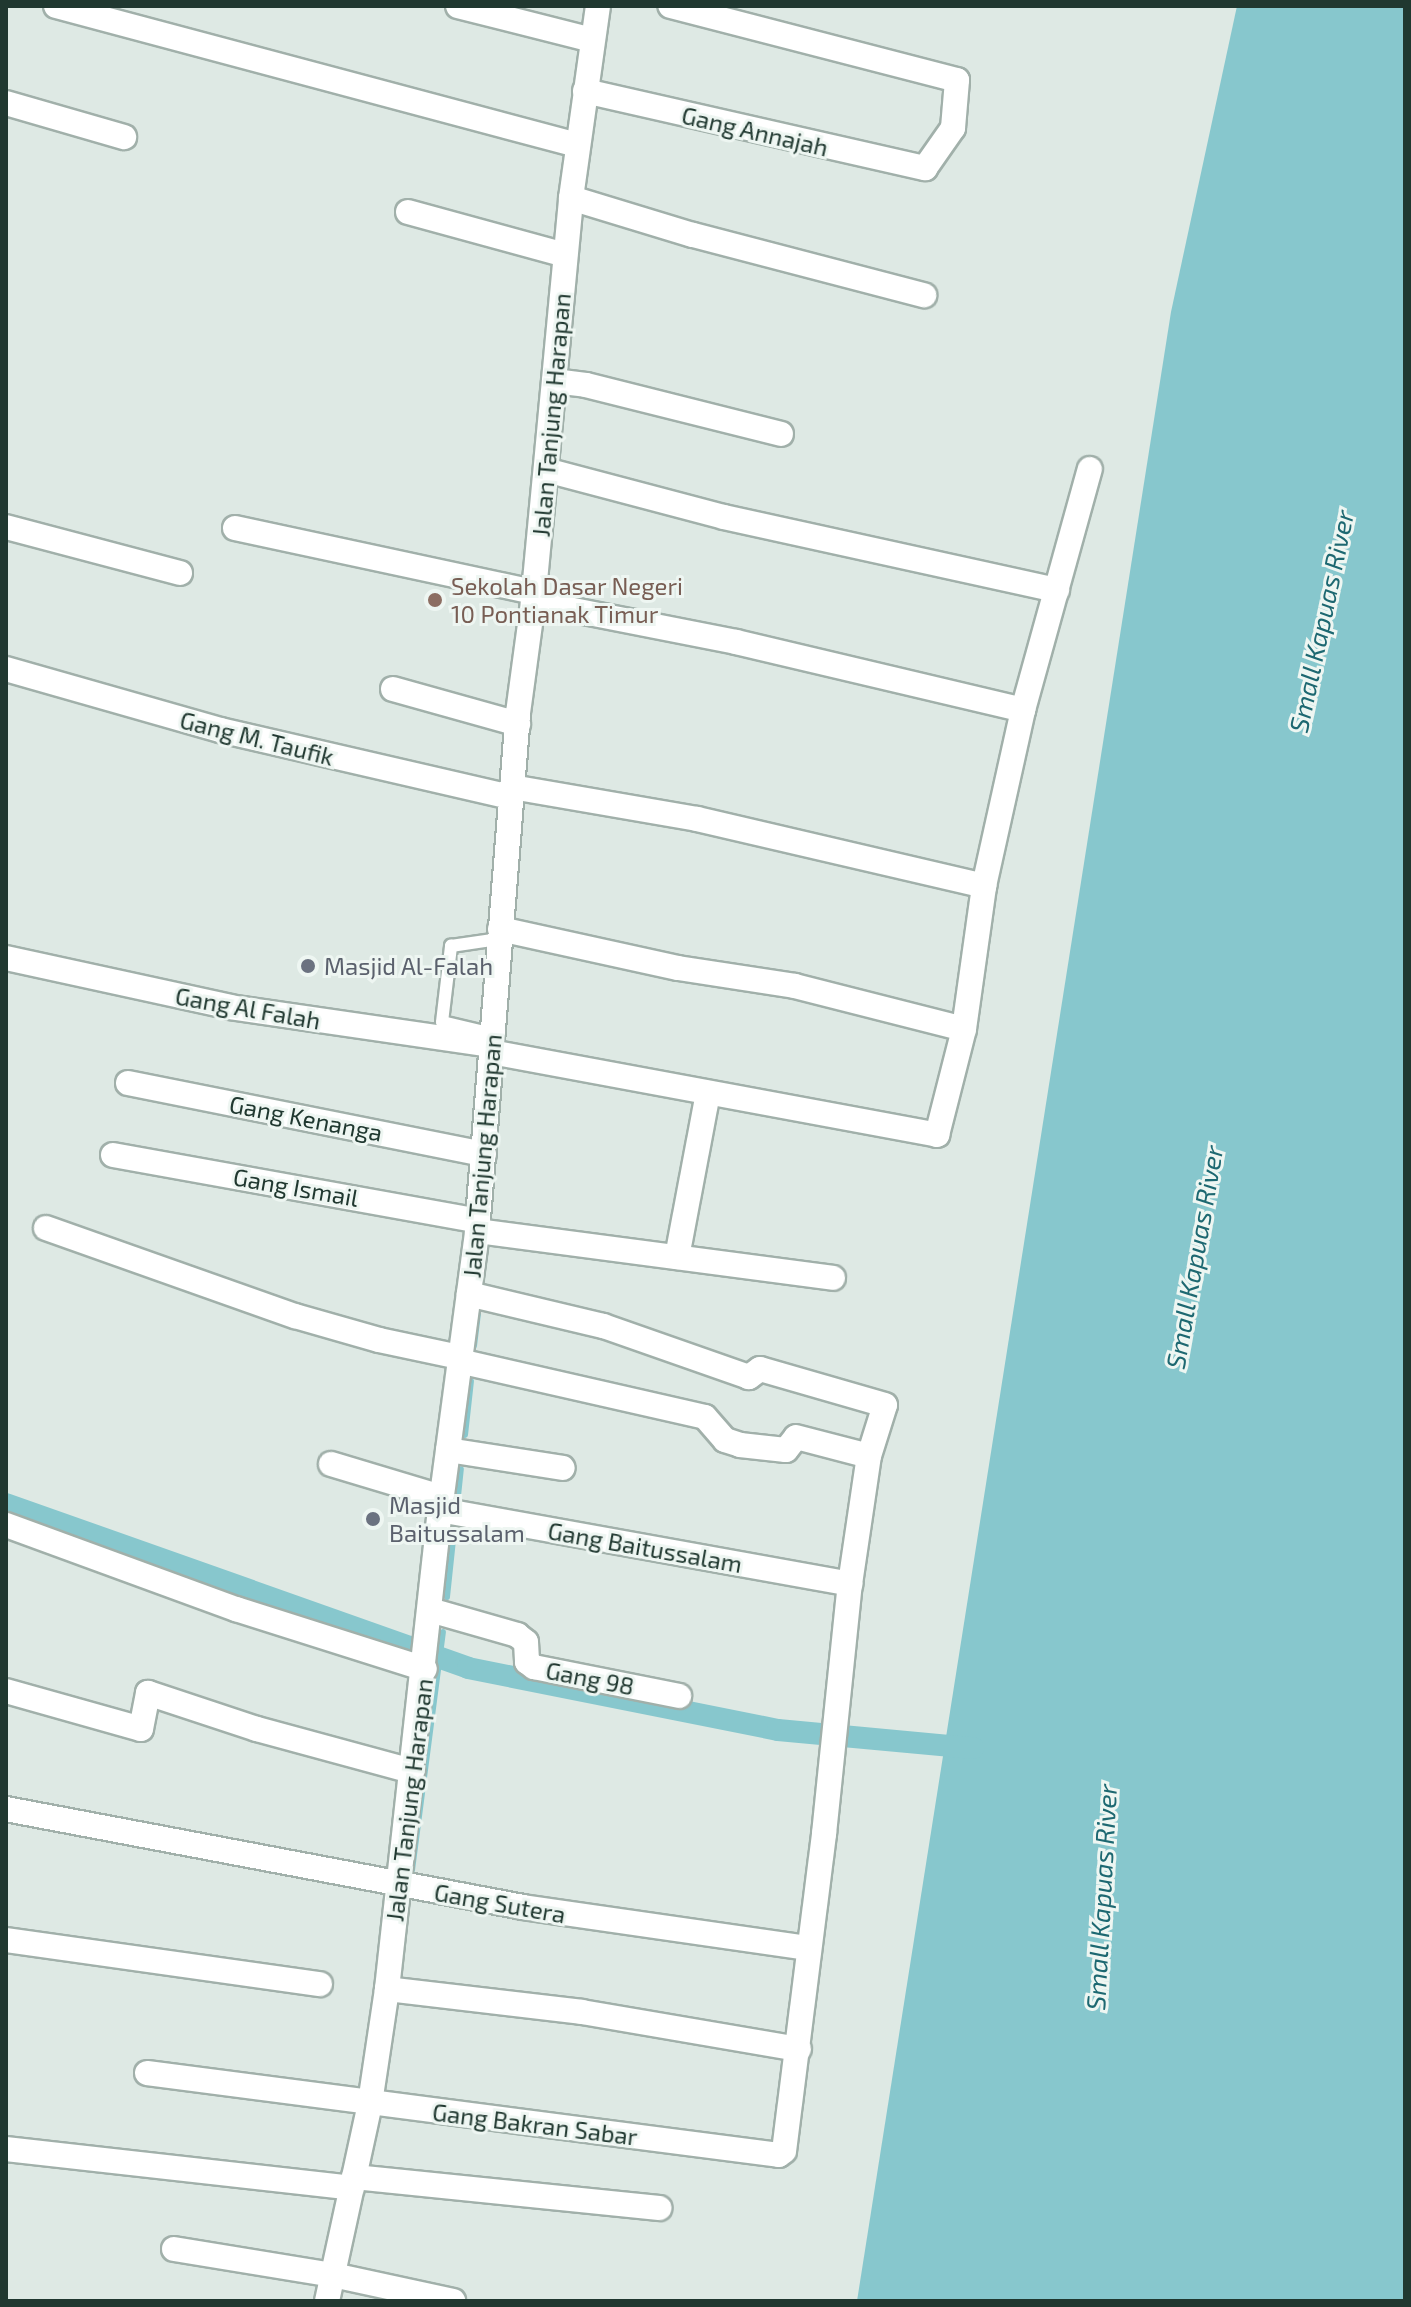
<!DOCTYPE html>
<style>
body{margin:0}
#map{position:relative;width:1411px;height:2307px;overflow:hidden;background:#dee9e4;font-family:"Exo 2",sans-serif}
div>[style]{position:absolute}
.water>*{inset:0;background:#87c7cd}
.stream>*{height:6px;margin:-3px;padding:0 3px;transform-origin:3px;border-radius:3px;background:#87c7cd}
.canal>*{height:22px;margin:-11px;padding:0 11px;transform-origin:11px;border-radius:11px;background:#87c7cd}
.roads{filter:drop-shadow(2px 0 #a1b0aa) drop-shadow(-2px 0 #a1b0aa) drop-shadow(0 2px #a1b0aa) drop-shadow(0 -2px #a1b0aa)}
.lane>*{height:12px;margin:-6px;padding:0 6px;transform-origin:6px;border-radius:6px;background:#fff}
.street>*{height:24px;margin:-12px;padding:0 12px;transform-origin:12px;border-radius:12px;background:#fff}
.dots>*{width:22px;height:22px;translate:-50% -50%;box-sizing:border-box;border:4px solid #eef6f2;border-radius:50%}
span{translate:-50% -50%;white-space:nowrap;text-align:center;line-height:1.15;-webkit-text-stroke:6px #eef6f2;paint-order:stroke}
.street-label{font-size:24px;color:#203830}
.education-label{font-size:24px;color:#785e54}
.left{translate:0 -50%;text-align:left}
.worship-label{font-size:24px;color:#5b616d}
.water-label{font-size:26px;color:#1d6871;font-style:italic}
.frame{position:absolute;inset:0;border:8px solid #203830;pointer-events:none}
</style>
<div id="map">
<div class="water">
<div style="clip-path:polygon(1237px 6px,1405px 6px,1405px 2301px,857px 2301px,1171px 312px)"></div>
</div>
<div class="stream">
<div style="left:474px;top:1346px;width:32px;rotate:-83deg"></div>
<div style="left:465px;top:1435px;width:54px;rotate:-83.7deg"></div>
<div style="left:458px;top:1496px;width:27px;rotate:-84deg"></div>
<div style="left:447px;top:1597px;width:67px;rotate:-84deg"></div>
<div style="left:412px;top:1870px;width:240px;rotate:-82.6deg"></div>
</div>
<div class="canal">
<div style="left:6px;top:1504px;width:490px;rotate:19.5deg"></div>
<div style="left:468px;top:1668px;width:316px;rotate:11.3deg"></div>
<div style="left:778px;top:1730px;width:196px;rotate:5.3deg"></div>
</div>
<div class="roads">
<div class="lane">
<div style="left:493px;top:1034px;width:52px;rotate:-166.8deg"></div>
<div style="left:442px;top:1022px;width:77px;rotate:-83.2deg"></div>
<div style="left:451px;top:946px;width:49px;rotate:-8.3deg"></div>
</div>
<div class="street">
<div style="left:56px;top:6px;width:539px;rotate:14.94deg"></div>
<div style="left:458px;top:6px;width:138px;rotate:14.2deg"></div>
<div style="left:585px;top:91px;width:349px;rotate:12.8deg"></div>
<div style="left:925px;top:168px;width:49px;rotate:-55deg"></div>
<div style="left:953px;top:128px;width:48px;rotate:-85.2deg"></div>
<div style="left:957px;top:80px;width:296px;rotate:-165.5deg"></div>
<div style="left:6px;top:103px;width:123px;rotate:16.1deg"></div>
<div style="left:571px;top:198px;width:127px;rotate:16.9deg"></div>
<div style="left:693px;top:235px;width:239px;rotate:14.6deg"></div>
<div style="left:408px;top:212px;width:163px;rotate:15.3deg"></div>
<div style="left:554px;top:381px;width:32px;rotate:7deg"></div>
<div style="left:586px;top:385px;width:201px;rotate:14.1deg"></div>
<div style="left:546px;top:470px;width:184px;rotate:14.8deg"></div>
<div style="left:724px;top:517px;width:341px;rotate:12.4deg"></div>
<div style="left:6px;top:527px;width:180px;rotate:14.8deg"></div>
<div style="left:235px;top:528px;width:305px;rotate:12.1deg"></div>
<div style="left:533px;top:602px;width:207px;rotate:11.1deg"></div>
<div style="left:736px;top:642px;width:295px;rotate:13.3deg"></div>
<div style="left:6px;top:669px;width:223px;rotate:15.9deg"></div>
<div style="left:220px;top:730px;width:299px;rotate:13deg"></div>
<div style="left:393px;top:689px;width:130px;rotate:15.6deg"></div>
<div style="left:512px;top:787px;width:188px;rotate:9.8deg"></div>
<div style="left:697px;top:819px;width:295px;rotate:13.1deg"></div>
<div style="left:984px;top:886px;width:180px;rotate:-77.5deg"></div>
<div style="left:1023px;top:710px;width:250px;rotate:-74.5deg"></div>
<div style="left:500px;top:929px;width:182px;rotate:12.4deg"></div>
<div style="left:678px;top:968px;width:118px;rotate:8.7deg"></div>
<div style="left:795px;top:986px;width:174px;rotate:14.3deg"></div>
<div style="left:6px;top:958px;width:229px;rotate:12.3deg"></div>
<div style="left:230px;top:1007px;width:265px;rotate:8.3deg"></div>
<div style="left:491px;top:1052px;width:454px;rotate:10.5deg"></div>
<div style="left:937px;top:1135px;width:109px;rotate:-75.7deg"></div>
<div style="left:964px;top:1029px;width:144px;rotate:-82deg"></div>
<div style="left:128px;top:1083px;width:363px;rotate:11.3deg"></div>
<div style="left:113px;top:1155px;width:371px;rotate:10.2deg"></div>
<div style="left:46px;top:1228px;width:264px;rotate:19.5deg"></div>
<div style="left:295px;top:1316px;width:87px;rotate:15.9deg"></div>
<div style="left:379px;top:1340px;width:82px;rotate:12deg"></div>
<div style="left:477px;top:1231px;width:359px;rotate:7.5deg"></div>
<div style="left:677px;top:1257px;width:167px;rotate:-79.3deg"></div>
<div style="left:459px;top:1361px;width:252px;rotate:12.8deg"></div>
<div style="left:705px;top:1417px;width:30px;rotate:49deg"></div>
<div style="left:725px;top:1440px;width:16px;rotate:18deg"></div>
<div style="left:740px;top:1445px;width:46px;rotate:6.2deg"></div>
<div style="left:786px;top:1450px;width:16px;rotate:-52deg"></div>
<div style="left:796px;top:1437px;width:75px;rotate:14.6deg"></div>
<div style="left:448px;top:1450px;width:116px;rotate:8.9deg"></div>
<div style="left:331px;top:1464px;width:115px;rotate:16.7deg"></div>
<div style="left:440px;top:1510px;width:417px;rotate:10.2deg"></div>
<div style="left:6px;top:1525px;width:245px;rotate:20.1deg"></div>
<div style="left:236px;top:1609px;width:198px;rotate:17.6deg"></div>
<div style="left:430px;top:1610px;width:91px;rotate:16deg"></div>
<div style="left:517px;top:1635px;width:11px;rotate:38deg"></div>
<div style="left:526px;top:1642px;width:20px;rotate:87deg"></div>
<div style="left:527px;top:1662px;width:9px;rotate:36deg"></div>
<div style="left:534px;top:1667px;width:148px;rotate:11.3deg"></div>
<div style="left:6px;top:1691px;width:140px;rotate:15.7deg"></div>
<div style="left:141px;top:1729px;width:37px;rotate:-79deg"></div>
<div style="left:148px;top:1693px;width:115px;rotate:18.3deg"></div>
<div style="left:257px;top:1729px;width:161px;rotate:15.2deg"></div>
<div style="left:6px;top:1809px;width:526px;rotate:10.73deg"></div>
<div style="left:523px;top:1907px;width:287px;rotate:8.2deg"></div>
<div style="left:6px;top:1940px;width:317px;rotate:8deg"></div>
<div style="left:387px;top:1989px;width:196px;rotate:6.7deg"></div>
<div style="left:582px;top:2012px;width:220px;rotate:9.7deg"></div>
<div style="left:147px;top:2073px;width:637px;rotate:7.39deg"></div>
<div style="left:779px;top:2155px;width:6px;rotate:-39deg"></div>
<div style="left:784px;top:2151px;width:320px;rotate:-82.8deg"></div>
<div style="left:824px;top:1834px;width:251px;rotate:-84.1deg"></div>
<div style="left:850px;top:1584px;width:129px;rotate:-81.6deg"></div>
<div style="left:869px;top:1456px;width:53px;rotate:-72.6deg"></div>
<div style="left:885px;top:1405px;width:130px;rotate:-163.9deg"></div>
<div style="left:760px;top:1369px;width:14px;rotate:144deg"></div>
<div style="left:749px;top:1377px;width:155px;rotate:-160.7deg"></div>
<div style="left:603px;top:1326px;width:138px;rotate:-166.6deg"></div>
<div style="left:6px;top:2149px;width:348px;rotate:6.4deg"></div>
<div style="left:354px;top:2177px;width:307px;rotate:5.8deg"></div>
<div style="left:174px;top:2249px;width:161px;rotate:9.3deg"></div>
<div style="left:333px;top:2275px;width:123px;rotate:12.2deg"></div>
<div style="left:327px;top:2301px;width:203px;rotate:-77.7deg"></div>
<div style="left:370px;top:2103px;width:115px;rotate:-81.5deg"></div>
<div style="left:387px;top:1989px;width:482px;rotate:-83.7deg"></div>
<div style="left:440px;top:1510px;width:281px;rotate:-82.4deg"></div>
<div style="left:477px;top:1231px;width:520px;rotate:-85.47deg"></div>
<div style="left:518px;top:713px;width:112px;rotate:-82.3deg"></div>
<div style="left:533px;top:602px;width:406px;rotate:-84.6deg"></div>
<div style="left:571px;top:198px;width:194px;rotate:-82deg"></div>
</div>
</div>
<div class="dots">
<div style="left:435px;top:600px;background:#8d6e63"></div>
<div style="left:308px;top:966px;background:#6b7280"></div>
<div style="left:373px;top:1519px;background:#6b7280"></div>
</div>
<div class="street-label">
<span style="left:755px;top:131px;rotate:13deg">Gang Annajah</span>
<span style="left:551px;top:415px;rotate:-85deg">Jalan Tanjung Harapan</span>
<span style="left:257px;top:738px;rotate:14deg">Gang M. Taufik</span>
<span style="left:248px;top:1008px;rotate:10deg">Gang Al Falah</span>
<span style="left:306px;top:1118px;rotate:11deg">Gang Kenanga</span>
<span style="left:482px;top:1156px;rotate:-85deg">Jalan Tanjung Harapan</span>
<span style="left:296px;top:1187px;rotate:10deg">Gang Ismail</span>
<span style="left:645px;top:1547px;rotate:10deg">Gang Baitussalam</span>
<span style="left:590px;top:1678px;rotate:11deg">Gang 98</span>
<span style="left:409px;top:1800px;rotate:-83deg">Jalan Tanjung Harapan</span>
<span style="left:500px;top:1903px;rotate:10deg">Gang Sutera</span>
<span style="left:535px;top:2124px;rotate:7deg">Gang Bakran Sabar</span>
</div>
<div class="education-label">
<span class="left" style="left:451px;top:600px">Sekolah Dasar Negeri<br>10 Pontianak Timur</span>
</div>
<div class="worship-label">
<span class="left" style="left:324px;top:966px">Masjid Al-Falah</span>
<span class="left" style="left:389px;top:1519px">Masjid<br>Baitussalam</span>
</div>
<div class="water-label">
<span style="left:1321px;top:621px;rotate:-78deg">Small Kapuas River</span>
<span style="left:1194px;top:1257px;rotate:-80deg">Small Kapuas River</span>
<span style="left:1101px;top:1897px;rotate:-87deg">Small Kapuas River</span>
</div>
<div class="frame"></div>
</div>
